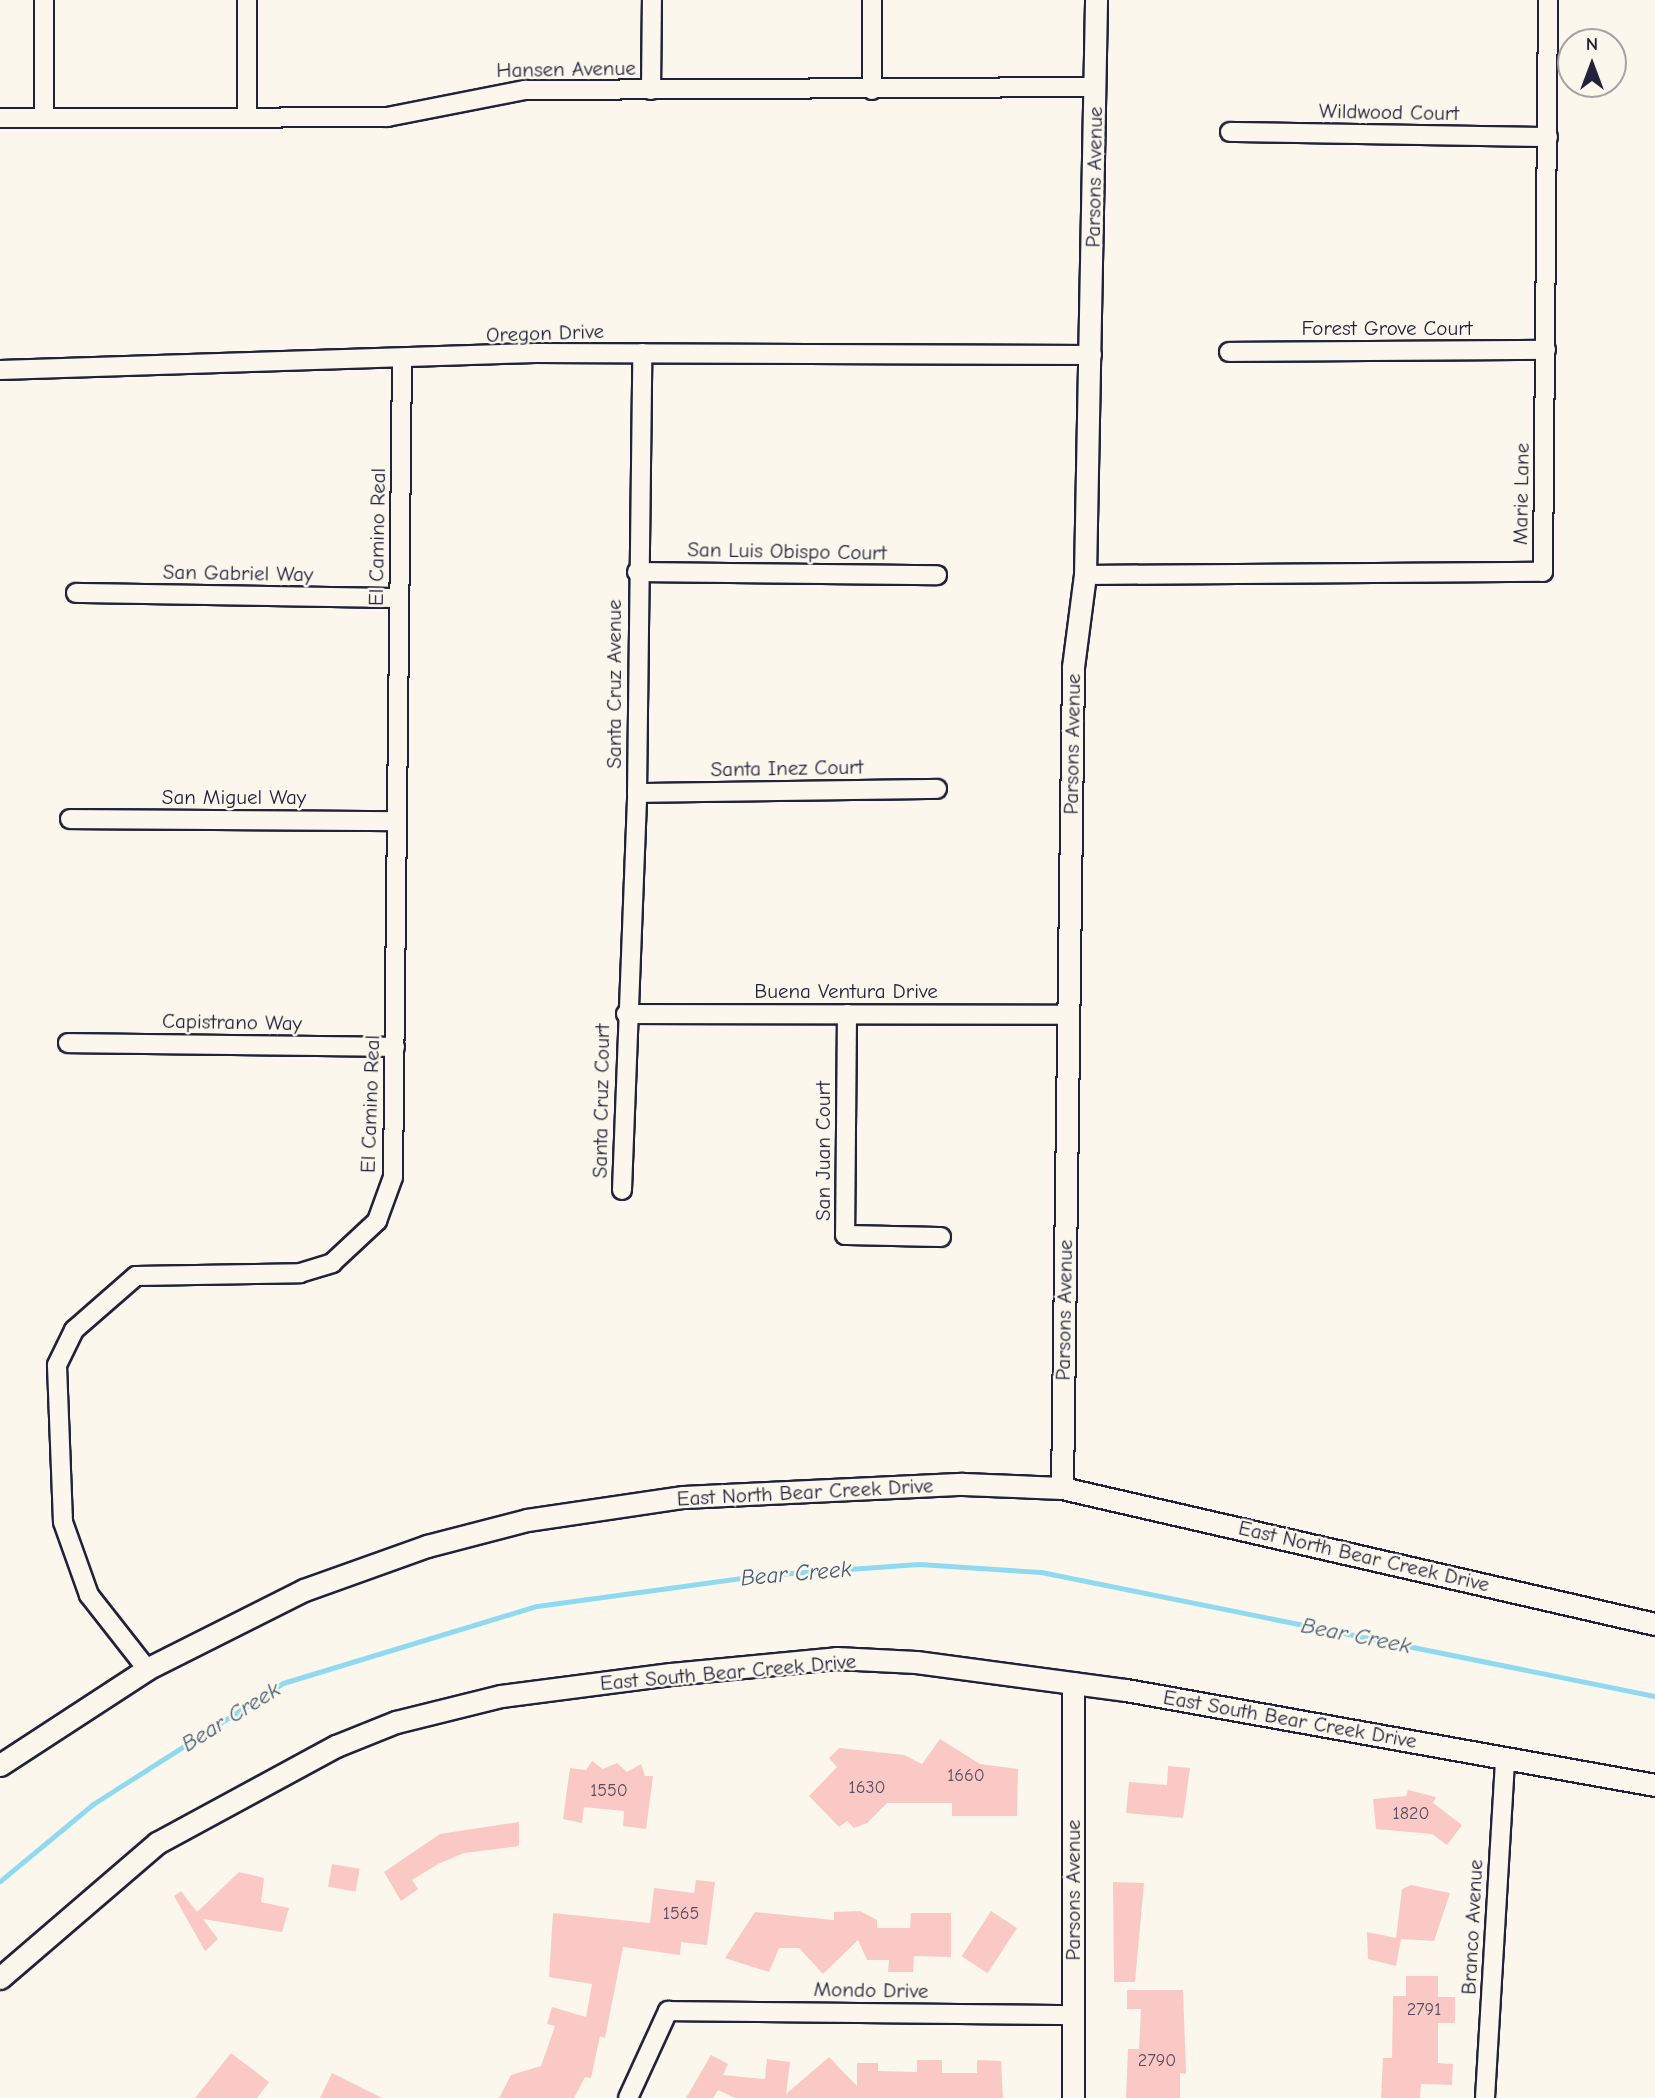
<!DOCTYPE html>
<style>
body{margin:0}
#map{position:relative;width:1655px;height:2098px;overflow:hidden;background:#fbf7ec;font-family:"Comic Neue",sans-serif}
div>[style]{position:absolute}
.stream>*{height:5px;margin:-2.5px;padding:0 2.5px;transform-origin:2.5px;border-radius:2.5px;background:#90daf1}
.building>*{inset:0;background:#fac9c5;transform-origin:0 0}
.roads{filter:drop-shadow(2px 0 #22223b) drop-shadow(-2px 0 #22223b) drop-shadow(0 2px #22223b) drop-shadow(0 -2px #22223b)}
.minor>*{height:18px;margin:-9px;padding:0 9px;transform-origin:9px;border-radius:9px;background:#fbf7ec}
.tertiary>*{height:21px;margin:-10.5px;padding:0 10.5px;transform-origin:10.5px;border-radius:10.5px;background:#fbf7ec}
span{translate:-50% -50%;white-space:nowrap;text-align:center;line-height:1.15;-webkit-text-stroke:5px #fbf7ec;paint-order:stroke}
.number-label{font-size:18px;color:#584c5e}
.number-label span{-webkit-text-stroke-width:0}
.street-label{font-size:21px;color:#22223b}
.water-label{font-size:23px;color:#435972;font-style:italic}
.north{position:absolute;left:1557px;top:28px;width:70px;height:70px;box-sizing:border-box;background:#fbf7ec;border:2px solid #a4a2a5;border-radius:50%;rotate:0deg;font-size:19px;font-weight:700;line-height:28px;text-align:center;color:#22223b}
.north::after{content:'';display:block;margin:auto;width:24px;height:32px;background:#22223b;clip-path:polygon(50% 0,100% 100%,50% 72%,0 100%)}
</style>
<div id="map">
<div class="stream">
<div style="left:0;top:1881px;width:121px;rotate:-39.6deg"></div>
<div style="left:93px;top:1804px;width:225px;rotate:-32.5deg"></div>
<div style="left:283px;top:1683px;width:265px;rotate:-16.9deg"></div>
<div style="left:537px;top:1606px;width:229px;rotate:-7.8deg"></div>
<div style="left:764px;top:1575px;width:155px;rotate:-4.1deg"></div>
<div style="left:919px;top:1564px;width:122px;rotate:3.8deg"></div>
<div style="left:1041px;top:1572px;width:626px;rotate:11.42deg"></div>
</div>
<div class="building">
<div style="clip-path:polygon(940px 1739px,980px 1764px,1018px 1769px,1017px 1816px,952px 1816px,952px 1803px,887px 1803px,867px 1823px,854px 1828px,847px 1821px,839px 1827px,809px 1796px,837px 1767px,829px 1758px,839px 1748px,904px 1755px,922px 1764px)"></div>
<div style="clip-path:polygon(592px 1761px,603px 1769px,617px 1763px,627px 1772px,641px 1764px,645px 1776px,653px 1776px,646px 1829px,623px 1826px,624px 1811px,584px 1807px,582px 1823px,563px 1819px,570px 1768px,586px 1770px)"></div>
<div style="clip-path:polygon(1168px 1766px,1190px 1768px,1183px 1818px,1126px 1813px,1129px 1782px,1167px 1785px)"></div>
<div style="clip-path:polygon(1408px 1790px,1436px 1797px,1433px 1803px,1462px 1825px,1447px 1845px,1432px 1834px,1376px 1829px,1373px 1799px,1406px 1796px)"></div>
<div style="clip-path:polygon(519px 1822px,519px 1846px,464px 1853px,438px 1864px,412px 1880px,418px 1889px,401px 1901px,384px 1872px,440px 1834px)"></div>
<div style="left:332px;top:1864px;width:28px;height:23px;rotate:10deg"></div>
<div style="clip-path:polygon(239px 1872px,264px 1878px,261px 1902px,289px 1908px,282px 1932px,203px 1919px,218px 1939px,205px 1951px,174px 1896px,181px 1891px,197px 1912px)"></div>
<div style="clip-path:polygon(696px 1880px,715px 1882px,707px 1945px,681px 1942px,680px 1955px,623px 1947px,605px 2038px,600px 2036px,591px 2078px,585px 2077px,574px 2098px,499px 2098px,511px 2075px,541px 2066px,555px 2026px,547px 2024px,552px 2007px,586px 2017px,592px 1984px,549px 1977px,553px 1913px,650px 1923px,654px 1888px,694px 1893px)"></div>
<div style="clip-path:polygon(1113px 1882px,1144px 1883px,1135px 1982px,1114px 1982px)"></div>
<div style="clip-path:polygon(1411px 1885px,1450px 1893px,1434px 1941px,1401px 1939px,1396px 1966px,1368px 1959px,1367px 1932px,1396px 1938px,1402px 1889px)"></div>
<div style="clip-path:polygon(860px 1911px,877px 1920px,877px 1928px,910px 1928px,911px 1913px,951px 1913px,951px 1957px,914px 1956px,913px 1972px,888px 1972px,889px 1960px,867px 1960px,858px 1940px,823px 1974px,799px 1948px,779px 1948px,769px 1972px,725px 1958px,755px 1912px,834px 1920px,834px 1912px)"></div>
<div style="left:991px;top:1911px;width:31px;height:54px;rotate:33deg"></div>
<div style="clip-path:polygon(1406px 1976px,1438px 1976px,1438px 1997px,1455px 1997px,1455px 2023px,1438px 2023px,1438px 2063px,1453px 2064px,1452px 2085px,1421px 2084px,1420px 2098px,1381px 2098px,1383px 2058px,1392px 2058px,1393px 1996px,1406px 1996px)"></div>
<div style="clip-path:polygon(1127px 1990px,1183px 1990px,1186px 2074px,1180px 2073px,1180px 2098px,1126px 2098px,1128px 2049px,1139px 2049px,1141px 2009px,1127px 2009px)"></div>
<div style="clip-path:polygon(231px 2053px,269px 2082px,257px 2098px,195px 2098px)"></div>
<div style="clip-path:polygon(711px 2055px,728px 2064px,723px 2075px,765px 2079px,767px 2059px,790px 2062px,786px 2094px,829px 2057px,857px 2086px,857px 2063px,878px 2063px,878px 2071px,917px 2072px,917px 2060px,942px 2060px,942px 2073px,977px 2073px,977px 2060px,1001px 2061px,1003px 2098px,735px 2098px,718px 2090px,713px 2098px,686px 2098px)"></div>
<div style="clip-path:polygon(332px 2073px,382px 2098px,320px 2098px)"></div>
</div>
<div class="roads">
<div class="minor">
<div style="left:651px;top:90px;width:90px;rotate:-89.4deg"></div>
<div style="left:872px;top:90px;width:90px;rotate:-90deg"></div>
<div style="left:0;top:118px;width:387px;rotate:-0.1deg"></div>
<div style="left:387px;top:117px;width:141px;rotate:-11.1deg"></div>
<div style="left:525px;top:90px;width:570px;rotate:-0.3deg"></div>
<div style="left:44px;top:118px;width:118px;rotate:-90deg"></div>
<div style="left:247px;top:118px;width:118px;rotate:-90deg"></div>
<div style="left:1230px;top:132px;width:318px;rotate:0.9deg"></div>
<div style="left:1229px;top:352px;width:317px;rotate:-0.4deg"></div>
<div style="left:0;top:370px;width:536px;rotate:-1.82deg"></div>
<div style="left:536px;top:353px;width:556px;rotate:0.21deg"></div>
<div style="left:637px;top:572px;width:300px;rotate:0.6deg"></div>
<div style="left:1085px;top:575px;width:458px;rotate:-0.4deg"></div>
<div style="left:1543px;top:572px;width:572px;rotate:-89.5deg"></div>
<div style="left:76px;top:593px;width:323px;rotate:0.9deg"></div>
<div style="left:637px;top:793px;width:300px;rotate:-0.8deg"></div>
<div style="left:70px;top:819px;width:327px;rotate:0.4deg"></div>
<div style="left:626px;top:1014px;width:441px;rotate:0.1deg"></div>
<div style="left:847px;top:1014px;width:221px;rotate:90.5deg"></div>
<div style="left:845px;top:1235px;width:96px;rotate:1.2deg"></div>
<div style="left:68px;top:1043px;width:327px;rotate:0.7deg"></div>
<div style="left:622px;top:1190px;width:397px;rotate:-87.8deg"></div>
<div style="left:637px;top:793px;width:440px;rotate:-89.3deg"></div>
<div style="left:147px;top:1669px;width:94px;rotate:-128.1deg"></div>
<div style="left:89px;top:1595px;width:77px;rotate:-109.6deg"></div>
<div style="left:63px;top:1522px;width:157px;rotate:-92.2deg"></div>
<div style="left:57px;top:1365px;width:39px;rotate:-64deg"></div>
<div style="left:74px;top:1330px;width:82px;rotate:-41.1deg"></div>
<div style="left:136px;top:1276px;width:164px;rotate:-1deg"></div>
<div style="left:300px;top:1273px;width:34px;rotate:-17deg"></div>
<div style="left:332px;top:1263px;width:62px;rotate:-43deg"></div>
<div style="left:377px;top:1221px;width:47px;rotate:-70deg"></div>
<div style="left:393px;top:1177px;width:818px;rotate:-89.37deg"></div>
<div style="left:628px;top:2098px;width:96px;rotate:-65.3deg"></div>
<div style="left:668px;top:2011px;width:406px;rotate:0.6deg"></div>
<div style="left:1485px;top:2098px;width:341px;rotate:-86.6deg"></div>
</div>
<div class="tertiary">
<div style="left:1062px;top:1488px;width:821px;rotate:-89.23deg"></div>
<div style="left:1073px;top:667px;width:93px;rotate:-82.6deg"></div>
<div style="left:1085px;top:575px;width:575px;rotate:-88.9deg"></div>
<div style="left:0;top:1765px;width:176px;rotate:-33.1deg"></div>
<div style="left:147px;top:1669px;width:176px;rotate:-26.7deg"></div>
<div style="left:304px;top:1590px;width:131px;rotate:-19.7deg"></div>
<div style="left:427px;top:1546px;width:103px;rotate:-14.6deg"></div>
<div style="left:527px;top:1520px;width:158px;rotate:-8.4deg"></div>
<div style="left:683px;top:1497px;width:280px;rotate:-2.7deg"></div>
<div style="left:963px;top:1484px;width:99px;rotate:2.3deg"></div>
<div style="left:1062px;top:1488px;width:608px;rotate:12.92deg"></div>
<div style="left:0;top:1978px;width:207px;rotate:-40.7deg"></div>
<div style="left:157px;top:1843px;width:204px;rotate:-28.5deg"></div>
<div style="left:336px;top:1746px;width:65px;rotate:-21.8deg"></div>
<div style="left:396px;top:1722px;width:108px;rotate:-13.9deg"></div>
<div style="left:501px;top:1696px;width:171px;rotate:-7.4deg"></div>
<div style="left:671px;top:1674px;width:166px;rotate:-5.5deg"></div>
<div style="left:836px;top:1658px;width:80px;rotate:2.9deg"></div>
<div style="left:916px;top:1662px;width:212px;rotate:7.6deg"></div>
<div style="left:1126px;top:1690px;width:537px;rotate:10.18deg"></div>
<div style="left:1073px;top:2098px;width:415px;rotate:-90deg"></div>
</div>
</div>
<div class="number-label">
<span style="left:966px;top:1776px">1660</span>
<span style="left:867px;top:1788px">1630</span>
<span style="left:609px;top:1791px">1550</span>
<span style="left:1411px;top:1814px">1820</span>
<span style="left:681px;top:1914px">1565</span>
<span style="left:1424px;top:2010px">2791</span>
<span style="left:1157px;top:2061px">2790</span>
</div>
<div class="street-label">
<span style="left:566px;top:69px;rotate:-1deg">Hansen Avenue</span>
<span style="left:1389px;top:112px;rotate:1deg">Wildwood Court</span>
<span style="left:1094px;top:177px;rotate:-89deg">Parsons Avenue</span>
<span style="left:1387px;top:328px">Forest Grove Court</span>
<span style="left:545px;top:333px;rotate:-2deg">Oregon Drive</span>
<span style="left:1521px;top:494px;rotate:-89deg">Marie Lane</span>
<span style="left:377px;top:537px;rotate:-89deg">El Camino Real</span>
<span style="left:787px;top:551px;rotate:1deg">San Luis Obispo Court</span>
<span style="left:238px;top:573px;rotate:1deg">San Gabriel Way</span>
<span style="left:614px;top:684px;rotate:-90deg">Santa Cruz Avenue</span>
<span style="left:1072px;top:744px;rotate:-89deg">Parsons Avenue</span>
<span style="left:787px;top:768px;rotate:-1deg">Santa Inez Court</span>
<span style="left:234px;top:797px">San Miguel Way</span>
<span style="left:846px;top:991px">Buena Ventura Drive</span>
<span style="left:232px;top:1022px;rotate:1deg">Capistrano Way</span>
<span style="left:601px;top:1101px;rotate:-89deg">Santa Cruz Court</span>
<span style="left:370px;top:1104px;rotate:-88deg">El Camino Real</span>
<span style="left:823px;top:1151px;rotate:-90deg">San Juan Court</span>
<span style="left:1064px;top:1310px;rotate:-89deg">Parsons Avenue</span>
<span style="left:805px;top:1492px;rotate:-3deg">East North Bear Creek Drive</span>
<span style="left:1364px;top:1556px;rotate:13deg">East North Bear Creek Drive</span>
<span style="left:728px;top:1672px;rotate:-5deg">East South Bear Creek Drive</span>
<span style="left:1290px;top:1719px;rotate:10deg">East South Bear Creek Drive</span>
<span style="left:1073px;top:1890px;rotate:-90deg">Parsons Avenue</span>
<span style="left:1472px;top:1927px;rotate:-87deg">Branco Avenue</span>
<span style="left:871px;top:1990px;rotate:1deg">Mondo Drive</span>
</div>
<div class="water-label">
<span style="left:796px;top:1574px;rotate:-5deg">Bear Creek</span>
<span style="left:1356px;top:1636px;rotate:11deg">Bear Creek</span>
<span style="left:231px;top:1717px;rotate:-32deg">Bear Creek</span>
</div>
<div class="north">N</div>
</div>
